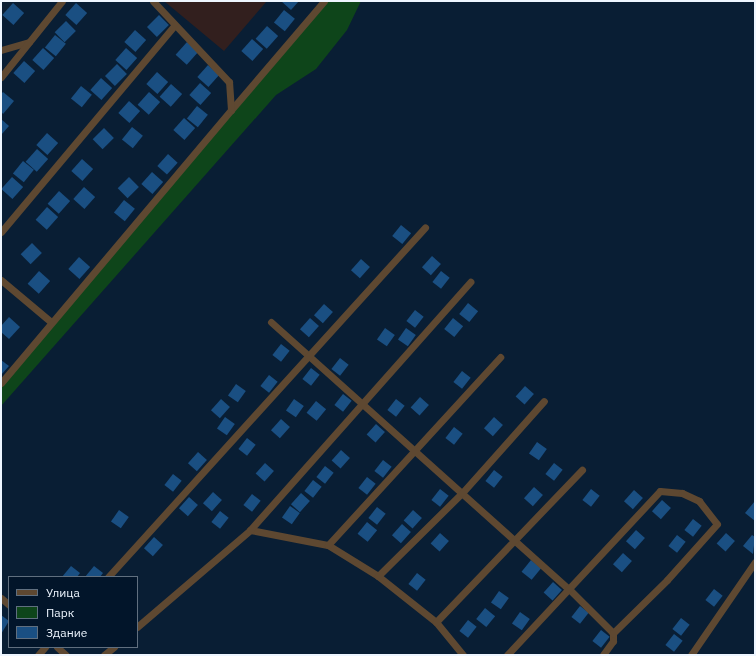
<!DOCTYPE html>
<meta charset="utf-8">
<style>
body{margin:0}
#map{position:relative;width:756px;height:656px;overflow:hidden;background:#091e34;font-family:"IBM Plex Sans",sans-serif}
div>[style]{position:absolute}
.education>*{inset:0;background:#321f1e}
.green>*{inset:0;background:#0e451a}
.building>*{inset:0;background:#1a4f82;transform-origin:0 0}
.minor>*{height:7px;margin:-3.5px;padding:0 3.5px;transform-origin:3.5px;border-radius:3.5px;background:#5e4831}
span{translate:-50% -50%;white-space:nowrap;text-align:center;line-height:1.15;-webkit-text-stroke:3px #02152a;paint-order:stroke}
.frame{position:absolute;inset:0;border:2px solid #eef6ff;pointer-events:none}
.legend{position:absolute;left:8px;top:576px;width:130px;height:72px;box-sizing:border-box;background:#02152a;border:1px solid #606f7f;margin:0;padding:5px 7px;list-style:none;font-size:12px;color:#eef6ff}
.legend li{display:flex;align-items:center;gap:8px;height:20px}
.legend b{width:20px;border:1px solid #606f7f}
</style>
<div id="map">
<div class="education">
<div style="clip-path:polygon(164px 1px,267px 1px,224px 51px)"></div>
</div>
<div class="green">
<div style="clip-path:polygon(324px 1px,361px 1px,347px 30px,316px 69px,276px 95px,1px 406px,1px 384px)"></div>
</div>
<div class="building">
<div style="clip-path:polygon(281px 1px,299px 1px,291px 10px)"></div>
<div style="left:13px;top:3px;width:15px;height:16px;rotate:42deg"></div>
<div style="left:76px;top:3px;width:15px;height:16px;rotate:42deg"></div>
<div style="left:284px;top:10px;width:14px;height:16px;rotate:39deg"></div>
<div style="left:159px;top:15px;width:14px;height:17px;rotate:45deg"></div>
<div style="left:66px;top:21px;width:14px;height:16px;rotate:45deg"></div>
<div style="left:267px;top:26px;width:15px;height:17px;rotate:42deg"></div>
<div style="left:135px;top:30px;width:15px;height:16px;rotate:42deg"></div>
<div style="left:55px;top:35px;width:14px;height:16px;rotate:39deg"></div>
<div style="left:252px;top:39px;width:15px;height:16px;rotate:42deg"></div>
<div style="left:187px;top:42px;width:15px;height:17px;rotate:42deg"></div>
<div style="left:43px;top:48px;width:15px;height:16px;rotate:42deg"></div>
<div style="left:126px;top:48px;width:15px;height:16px;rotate:42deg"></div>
<div style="left:24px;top:61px;width:15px;height:16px;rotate:42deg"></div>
<div style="left:117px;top:64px;width:14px;height:17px;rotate:45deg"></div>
<div style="left:208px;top:65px;width:15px;height:16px;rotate:42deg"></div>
<div style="left:157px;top:72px;width:15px;height:16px;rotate:42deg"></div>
<div style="left:101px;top:78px;width:15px;height:16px;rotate:42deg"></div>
<div style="left:200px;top:83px;width:15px;height:16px;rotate:42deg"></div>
<div style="left:171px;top:84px;width:15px;height:17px;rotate:42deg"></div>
<div style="left:81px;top:86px;width:14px;height:16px;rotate:39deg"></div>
<div style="clip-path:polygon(3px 92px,14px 101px,3px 114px,1px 111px,1px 94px)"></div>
<div style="left:149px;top:92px;width:15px;height:17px;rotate:42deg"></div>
<div style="left:129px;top:101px;width:15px;height:16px;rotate:42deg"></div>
<div style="left:197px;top:106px;width:14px;height:16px;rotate:39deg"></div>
<div style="left:184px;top:118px;width:15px;height:16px;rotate:42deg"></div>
<div style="clip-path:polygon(1px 119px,9px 126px,1px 135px)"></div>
<div style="left:132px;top:127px;width:14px;height:16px;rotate:39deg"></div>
<div style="left:104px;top:128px;width:14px;height:16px;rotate:45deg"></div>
<div style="left:47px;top:133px;width:15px;height:16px;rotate:42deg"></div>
<div style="left:37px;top:149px;width:15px;height:17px;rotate:42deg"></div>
<div style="left:168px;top:154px;width:13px;height:16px;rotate:42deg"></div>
<div style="left:82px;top:159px;width:15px;height:16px;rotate:42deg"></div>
<div style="left:23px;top:161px;width:14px;height:16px;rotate:39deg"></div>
<div style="left:152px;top:172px;width:15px;height:16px;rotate:42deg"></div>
<div style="left:12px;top:177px;width:15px;height:16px;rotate:42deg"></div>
<div style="left:129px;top:177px;width:14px;height:16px;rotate:45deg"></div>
<div style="left:84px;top:187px;width:15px;height:16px;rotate:42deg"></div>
<div style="left:59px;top:191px;width:15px;height:17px;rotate:42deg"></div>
<div style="left:124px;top:200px;width:14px;height:16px;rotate:39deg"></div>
<div style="left:47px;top:207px;width:15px;height:17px;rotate:42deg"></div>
<div style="left:401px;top:225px;width:13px;height:14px;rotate:39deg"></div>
<div style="left:32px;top:243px;width:14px;height:16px;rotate:45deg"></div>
<div style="left:432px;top:256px;width:12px;height:15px;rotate:42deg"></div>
<div style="left:79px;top:257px;width:15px;height:16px;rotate:42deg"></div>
<div style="left:361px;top:259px;width:12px;height:15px;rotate:42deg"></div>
<div style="left:39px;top:271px;width:15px;height:17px;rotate:42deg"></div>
<div style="left:441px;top:271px;width:11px;height:14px;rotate:38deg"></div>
<div style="left:468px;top:303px;width:13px;height:14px;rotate:39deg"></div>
<div style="left:324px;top:304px;width:12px;height:15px;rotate:42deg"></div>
<div style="left:415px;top:310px;width:11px;height:14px;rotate:38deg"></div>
<div style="clip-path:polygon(9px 317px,20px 327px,9px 339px,1px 332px,1px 326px)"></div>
<div style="left:310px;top:318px;width:12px;height:15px;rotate:42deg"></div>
<div style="left:453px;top:318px;width:13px;height:14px;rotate:39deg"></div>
<div style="left:385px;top:328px;width:12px;height:14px;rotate:35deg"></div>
<div style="left:406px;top:328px;width:12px;height:14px;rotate:35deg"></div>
<div style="left:281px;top:344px;width:11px;height:14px;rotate:38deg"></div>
<div style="left:340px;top:358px;width:11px;height:14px;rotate:38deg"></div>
<div style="clip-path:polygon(1px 360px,9px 366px,1px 375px)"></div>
<div style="left:311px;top:368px;width:11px;height:14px;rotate:38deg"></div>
<div style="left:462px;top:371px;width:11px;height:14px;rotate:38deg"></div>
<div style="left:269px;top:375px;width:11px;height:14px;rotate:38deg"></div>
<div style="left:236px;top:384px;width:12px;height:14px;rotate:35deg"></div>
<div style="left:525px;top:386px;width:12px;height:14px;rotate:42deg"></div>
<div style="left:343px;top:394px;width:11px;height:14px;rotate:38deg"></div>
<div style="left:420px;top:397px;width:12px;height:14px;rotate:42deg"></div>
<div style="left:221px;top:399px;width:12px;height:15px;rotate:42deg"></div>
<div style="left:294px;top:399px;width:12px;height:14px;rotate:35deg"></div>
<div style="left:396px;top:399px;width:11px;height:14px;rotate:38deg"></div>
<div style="left:316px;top:401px;width:13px;height:15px;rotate:39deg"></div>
<div style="left:225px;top:417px;width:12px;height:14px;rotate:35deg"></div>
<div style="left:494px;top:417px;width:12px;height:15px;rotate:42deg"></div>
<div style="left:281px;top:419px;width:12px;height:15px;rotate:42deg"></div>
<div style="left:376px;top:424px;width:12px;height:14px;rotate:42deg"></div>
<div style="left:454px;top:427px;width:11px;height:14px;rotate:38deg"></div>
<div style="left:247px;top:438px;width:11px;height:14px;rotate:38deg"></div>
<div style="left:537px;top:442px;width:12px;height:14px;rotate:35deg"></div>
<div style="left:341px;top:450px;width:12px;height:14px;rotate:42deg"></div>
<div style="left:198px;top:452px;width:12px;height:15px;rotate:42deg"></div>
<div style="left:383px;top:460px;width:11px;height:14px;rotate:38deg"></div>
<div style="left:265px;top:463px;width:12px;height:14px;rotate:42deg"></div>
<div style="left:554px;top:463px;width:11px;height:14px;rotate:38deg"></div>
<div style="left:325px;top:466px;width:11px;height:14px;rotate:38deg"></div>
<div style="left:494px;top:470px;width:11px;height:14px;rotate:38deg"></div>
<div style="left:173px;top:474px;width:11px;height:14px;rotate:38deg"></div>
<div style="left:367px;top:477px;width:11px;height:14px;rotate:38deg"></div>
<div style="left:313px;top:480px;width:11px;height:14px;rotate:38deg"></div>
<div style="left:534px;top:487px;width:12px;height:15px;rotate:42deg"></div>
<div style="left:440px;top:489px;width:11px;height:14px;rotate:38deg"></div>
<div style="left:591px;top:489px;width:11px;height:14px;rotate:38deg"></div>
<div style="left:634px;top:490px;width:12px;height:15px;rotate:42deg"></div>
<div style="left:213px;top:492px;width:12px;height:15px;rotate:42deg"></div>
<div style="left:301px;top:493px;width:12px;height:15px;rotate:42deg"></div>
<div style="left:252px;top:494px;width:11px;height:14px;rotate:38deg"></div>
<div style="left:189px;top:497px;width:12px;height:15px;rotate:42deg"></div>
<div style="left:662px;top:500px;width:12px;height:15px;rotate:42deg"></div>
<div style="clip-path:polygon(755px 501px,755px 521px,745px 513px)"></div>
<div style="left:290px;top:506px;width:12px;height:14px;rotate:35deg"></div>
<div style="left:377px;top:507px;width:11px;height:14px;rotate:38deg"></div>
<div style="left:119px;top:510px;width:12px;height:14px;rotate:35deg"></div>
<div style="left:413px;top:510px;width:12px;height:14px;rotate:42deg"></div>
<div style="left:220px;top:511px;width:11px;height:14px;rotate:38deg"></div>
<div style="left:693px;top:519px;width:11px;height:14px;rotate:38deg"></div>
<div style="left:367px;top:522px;width:13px;height:15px;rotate:39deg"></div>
<div style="left:402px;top:524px;width:12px;height:15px;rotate:42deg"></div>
<div style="left:636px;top:530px;width:12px;height:15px;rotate:42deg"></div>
<div style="left:440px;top:533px;width:12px;height:14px;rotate:42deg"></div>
<div style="left:726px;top:533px;width:12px;height:14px;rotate:42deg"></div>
<div style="left:677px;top:535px;width:11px;height:14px;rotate:38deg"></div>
<div style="clip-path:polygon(752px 535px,755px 537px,753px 554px,743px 546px)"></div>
<div style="left:154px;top:537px;width:12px;height:15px;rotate:42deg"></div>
<div style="left:623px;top:553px;width:12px;height:15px;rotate:42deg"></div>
<div style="left:531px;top:560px;width:13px;height:15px;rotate:39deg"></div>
<div style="clip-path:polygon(71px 566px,80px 573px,77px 577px,62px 577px)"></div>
<div style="clip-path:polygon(94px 566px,103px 573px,100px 577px,85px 577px)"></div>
<div style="left:417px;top:573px;width:11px;height:14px;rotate:38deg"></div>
<div style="left:553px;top:582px;width:12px;height:14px;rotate:42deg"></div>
<div style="left:714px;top:589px;width:11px;height:14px;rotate:38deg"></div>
<div style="left:499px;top:591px;width:12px;height:14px;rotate:35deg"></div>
<div style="left:580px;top:606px;width:11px;height:14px;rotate:38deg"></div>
<div style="left:485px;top:608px;width:13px;height:14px;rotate:39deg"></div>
<div style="left:520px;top:612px;width:12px;height:14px;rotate:35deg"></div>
<div style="clip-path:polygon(1px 615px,9px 621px,1px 634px)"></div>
<div style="left:681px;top:618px;width:11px;height:14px;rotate:38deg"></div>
<div style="left:468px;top:620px;width:11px;height:14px;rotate:38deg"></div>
<div style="left:601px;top:630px;width:11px;height:14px;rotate:38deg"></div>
<div style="left:674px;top:634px;width:11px;height:14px;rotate:38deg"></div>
</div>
<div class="minor">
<div style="left:1px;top:50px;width:29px;rotate:-16deg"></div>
<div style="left:1px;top:77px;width:97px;rotate:-51.2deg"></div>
<div style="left:231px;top:110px;width:143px;rotate:-49.5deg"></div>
<div style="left:1px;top:232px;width:270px;rotate:-50deg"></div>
<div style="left:1px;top:280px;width:65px;rotate:40deg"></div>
<div style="left:271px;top:322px;width:400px;rotate:41.9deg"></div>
<div style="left:569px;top:589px;width:62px;rotate:45deg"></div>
<div style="left:613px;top:633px;width:8px;rotate:90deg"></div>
<div style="left:613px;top:641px;width:17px;rotate:126deg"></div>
<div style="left:1px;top:383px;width:357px;rotate:-49.9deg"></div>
<div style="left:231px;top:110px;width:28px;rotate:-94deg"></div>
<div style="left:229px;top:82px;width:111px;rotate:-133.2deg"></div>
<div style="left:250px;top:530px;width:79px;rotate:10.9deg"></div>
<div style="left:328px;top:545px;width:59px;rotate:31.8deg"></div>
<div style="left:378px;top:576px;width:74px;rotate:38.4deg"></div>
<div style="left:436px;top:622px;width:43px;rotate:50.7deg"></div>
<div style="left:328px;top:545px;width:255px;rotate:-47.5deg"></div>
<div style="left:378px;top:576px;width:118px;rotate:-44.7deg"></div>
<div style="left:462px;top:493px;width:123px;rotate:-48.3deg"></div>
<div style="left:108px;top:577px;width:472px;rotate:-47.8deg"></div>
<div style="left:1px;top:598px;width:11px;rotate:41deg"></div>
<div style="left:436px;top:622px;width:211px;rotate:-46.2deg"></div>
<div style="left:137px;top:627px;width:149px;rotate:-40.6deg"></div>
<div style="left:250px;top:530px;width:332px;rotate:-48.4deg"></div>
<div style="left:57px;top:647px;width:12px;rotate:42deg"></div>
<div style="left:38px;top:655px;width:11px;rotate:-49deg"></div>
<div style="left:104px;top:655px;width:13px;rotate:-39deg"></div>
<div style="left:507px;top:655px;width:224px;rotate:-47deg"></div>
<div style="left:660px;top:491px;width:22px;rotate:5deg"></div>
<div style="left:682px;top:493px;width:19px;rotate:25deg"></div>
<div style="left:699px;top:501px;width:29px;rotate:52deg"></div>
<div style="left:717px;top:524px;width:75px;rotate:131.8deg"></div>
<div style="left:667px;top:580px;width:76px;rotate:135.5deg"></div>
<div style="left:691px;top:655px;width:113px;rotate:-55.5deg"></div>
</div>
<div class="frame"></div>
<ul class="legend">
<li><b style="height:5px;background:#5e4831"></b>Улица</li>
<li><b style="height:11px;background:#0e451a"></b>Парк</li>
<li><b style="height:11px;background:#1a4f82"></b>Здание</li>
</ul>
</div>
